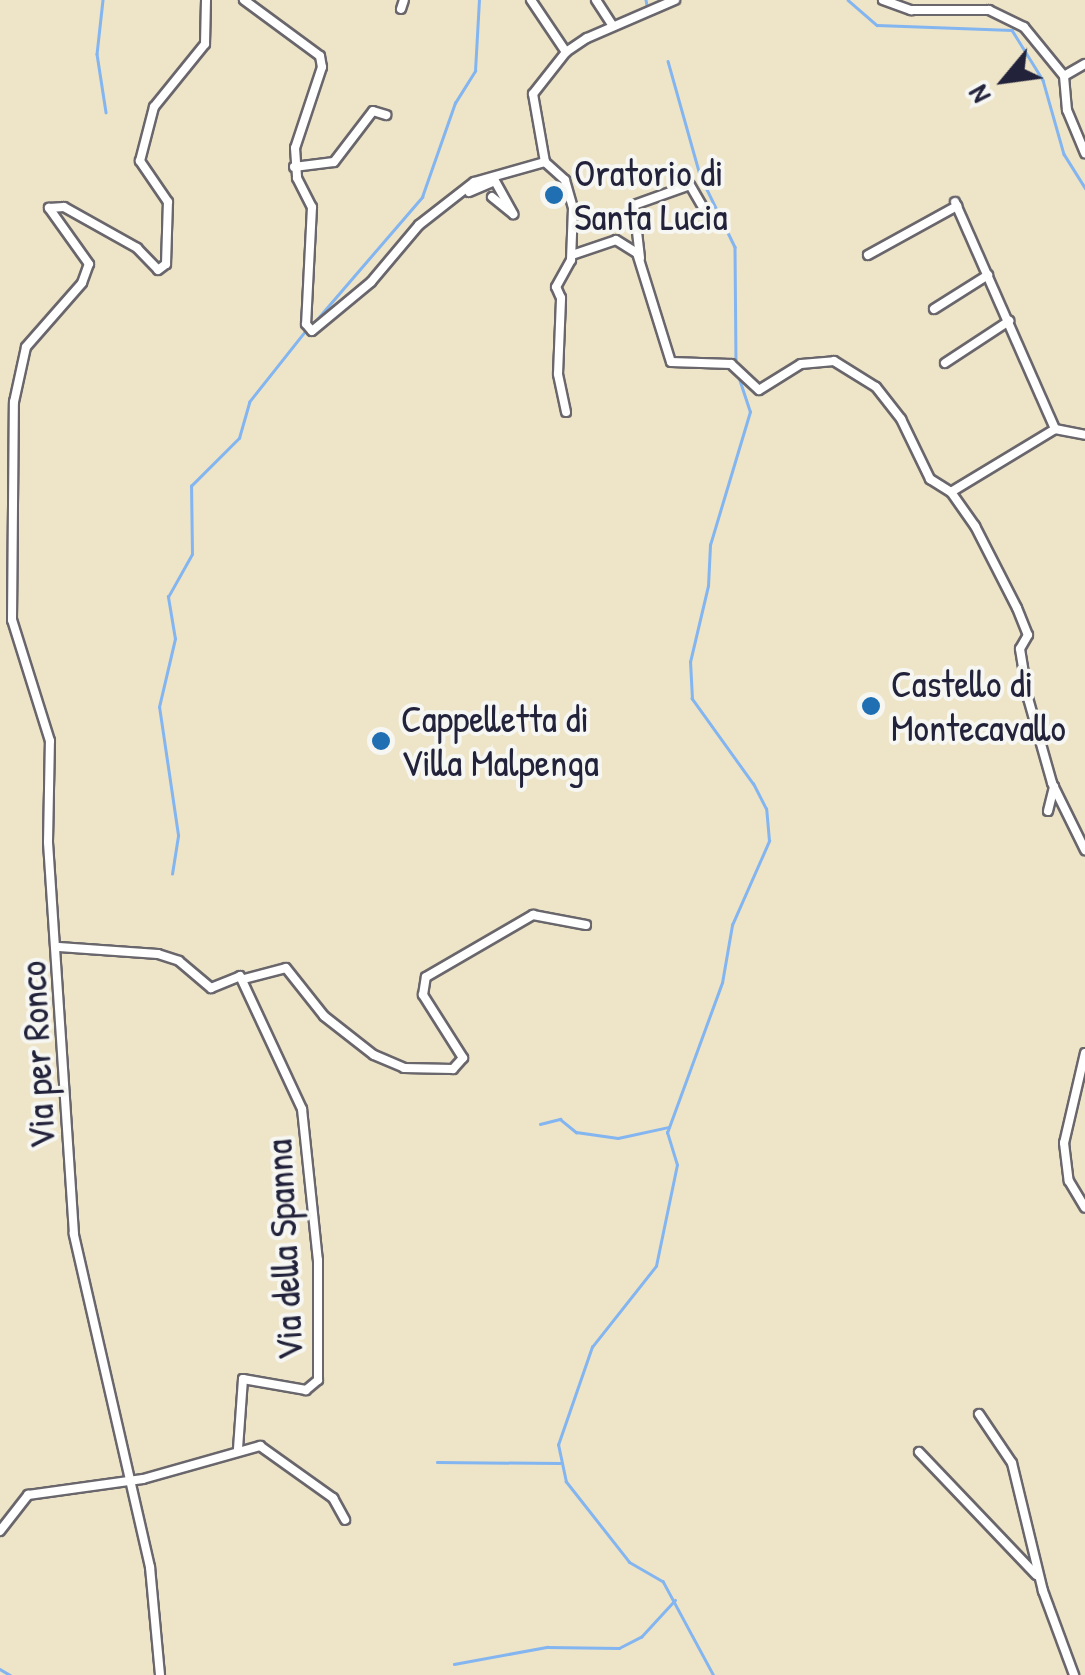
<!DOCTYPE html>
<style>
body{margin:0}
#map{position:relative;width:1085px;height:1675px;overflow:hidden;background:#eee4c8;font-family:"Patrick Hand",sans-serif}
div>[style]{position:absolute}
.stream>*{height:2.5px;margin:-1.25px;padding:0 1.25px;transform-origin:1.25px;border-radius:1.25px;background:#83b5f0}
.roads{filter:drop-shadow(2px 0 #69666c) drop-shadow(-2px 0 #69666c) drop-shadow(0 2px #69666c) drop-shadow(0 -2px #69666c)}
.minor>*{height:8px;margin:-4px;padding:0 4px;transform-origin:4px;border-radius:4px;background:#fff}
.dots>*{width:28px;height:28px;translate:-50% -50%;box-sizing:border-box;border:5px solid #f6f6f2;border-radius:50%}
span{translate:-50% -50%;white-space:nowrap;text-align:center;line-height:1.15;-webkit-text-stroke:8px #f6f6f2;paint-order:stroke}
.poi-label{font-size:38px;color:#22223b}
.left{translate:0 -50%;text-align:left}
.street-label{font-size:38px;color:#22223b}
.north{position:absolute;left:955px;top:30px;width:100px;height:100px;-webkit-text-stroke:8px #f6f6f2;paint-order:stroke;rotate:241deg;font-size:28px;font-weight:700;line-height:40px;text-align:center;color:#22223b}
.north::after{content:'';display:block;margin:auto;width:35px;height:45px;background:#22223b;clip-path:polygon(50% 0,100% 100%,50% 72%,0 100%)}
</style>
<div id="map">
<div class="stream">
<div style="left:103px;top:0;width:54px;rotate:96.3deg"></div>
<div style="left:97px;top:54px;width:59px;rotate:81.2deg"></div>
<div style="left:646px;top:0;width:5px;rotate:79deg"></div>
<div style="left:848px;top:0;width:38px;rotate:41deg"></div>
<div style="left:877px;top:25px;width:135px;rotate:2.1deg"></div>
<div style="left:1012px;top:30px;width:59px;rotate:58.2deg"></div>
<div style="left:1043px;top:80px;width:77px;rotate:74.2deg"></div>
<div style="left:1064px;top:154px;width:40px;rotate:58deg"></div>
<div style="left:668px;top:61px;width:118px;rotate:74.3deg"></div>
<div style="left:700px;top:175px;width:80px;rotate:64.1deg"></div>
<div style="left:735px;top:247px;width:119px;rotate:89.5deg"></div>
<div style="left:312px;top:325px;width:169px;rotate:-49.3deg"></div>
<div style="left:422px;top:197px;width:100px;rotate:-70.7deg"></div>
<div style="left:455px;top:103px;width:38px;rotate:-58deg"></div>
<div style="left:475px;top:71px;width:71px;rotate:-86.8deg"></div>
<div style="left:172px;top:874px;width:39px;rotate:-81deg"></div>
<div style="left:178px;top:835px;width:129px;rotate:-98.4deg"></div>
<div style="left:159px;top:707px;width:70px;rotate:-76.8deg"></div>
<div style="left:175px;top:639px;width:43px;rotate:-99.5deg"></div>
<div style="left:168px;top:597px;width:49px;rotate:-60.8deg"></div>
<div style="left:192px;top:554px;width:68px;rotate:-90.8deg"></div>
<div style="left:191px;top:486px;width:68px;rotate:-45deg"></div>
<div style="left:239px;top:438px;width:37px;rotate:-74deg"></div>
<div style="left:249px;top:402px;width:92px;rotate:-51.6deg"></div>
<div style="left:540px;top:1124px;width:21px;rotate:-14deg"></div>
<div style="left:560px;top:1119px;width:21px;rotate:39deg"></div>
<div style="left:576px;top:1132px;width:42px;rotate:8.1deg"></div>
<div style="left:618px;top:1138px;width:52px;rotate:-12.2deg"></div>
<div style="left:437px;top:1462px;width:123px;rotate:0.5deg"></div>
<div style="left:454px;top:1664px;width:95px;rotate:-10.4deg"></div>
<div style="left:547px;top:1647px;width:72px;rotate:0.8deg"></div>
<div style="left:619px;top:1648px;width:25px;rotate:-27deg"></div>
<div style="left:641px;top:1637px;width:50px;rotate:-47.4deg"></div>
<div style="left:0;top:1669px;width:12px;rotate:31deg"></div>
<div style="left:713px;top:1675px;width:106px;rotate:-118.3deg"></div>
<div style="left:663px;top:1582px;width:39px;rotate:-150deg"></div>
<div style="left:629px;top:1562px;width:102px;rotate:-128.2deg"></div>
<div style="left:566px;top:1482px;width:38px;rotate:-102deg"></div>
<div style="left:558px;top:1445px;width:104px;rotate:-70.9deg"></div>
<div style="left:592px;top:1347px;width:103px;rotate:-51.7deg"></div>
<div style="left:656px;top:1266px;width:103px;rotate:-78.3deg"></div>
<div style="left:677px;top:1165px;width:34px;rotate:-107deg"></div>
<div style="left:667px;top:1133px;width:160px;rotate:-69.9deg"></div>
<div style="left:722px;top:983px;width:59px;rotate:-80.2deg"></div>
<div style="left:732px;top:925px;width:92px;rotate:-66.2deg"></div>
<div style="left:769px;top:841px;width:32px;rotate:-95deg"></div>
<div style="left:766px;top:809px;width:28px;rotate:-117deg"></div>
<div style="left:753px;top:784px;width:105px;rotate:-125.7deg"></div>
<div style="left:692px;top:699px;width:37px;rotate:-93deg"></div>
<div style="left:690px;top:662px;width:78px;rotate:-76.7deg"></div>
<div style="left:708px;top:586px;width:41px;rotate:-87.2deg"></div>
<div style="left:710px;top:545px;width:139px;rotate:-73.3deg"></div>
<div style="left:750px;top:412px;width:41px;rotate:-108.4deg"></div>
</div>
<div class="roads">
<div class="minor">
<div style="left:244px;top:0;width:94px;rotate:36.4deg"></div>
<div style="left:320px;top:56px;width:11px;rotate:80deg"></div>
<div style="left:322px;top:67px;width:85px;rotate:108.4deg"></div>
<div style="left:295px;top:148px;width:30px;rotate:86deg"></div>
<div style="left:297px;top:178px;width:33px;rotate:63deg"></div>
<div style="left:312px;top:207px;width:117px;rotate:92.9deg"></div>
<div style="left:306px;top:324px;width:9px;rotate:49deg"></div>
<div style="left:312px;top:331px;width:77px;rotate:-39.7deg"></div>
<div style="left:371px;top:282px;width:75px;rotate:-49.9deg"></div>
<div style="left:419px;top:225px;width:70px;rotate:-38deg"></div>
<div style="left:474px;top:182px;width:74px;rotate:-15.7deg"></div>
<div style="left:531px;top:0;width:63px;rotate:56.1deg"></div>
<div style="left:596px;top:0;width:30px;rotate:57deg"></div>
<div style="left:883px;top:0;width:30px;rotate:20deg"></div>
<div style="left:911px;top:10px;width:78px"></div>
<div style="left:989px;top:10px;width:39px;rotate:26deg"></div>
<div style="left:1024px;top:27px;width:63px;rotate:50.8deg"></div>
<div style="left:1064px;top:76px;width:34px;rotate:85deg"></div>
<div style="left:1067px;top:110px;width:47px;rotate:67.3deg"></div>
<div style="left:401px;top:9px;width:9px;rotate:-72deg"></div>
<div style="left:1064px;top:76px;width:24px;rotate:-30deg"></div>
<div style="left:294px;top:167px;width:40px;rotate:-7.1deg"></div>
<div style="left:334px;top:162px;width:64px;rotate:-52.6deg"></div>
<div style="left:373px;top:111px;width:14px;rotate:17deg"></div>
<div style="left:469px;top:192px;width:28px;rotate:-23deg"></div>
<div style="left:495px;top:181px;width:38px;rotate:61deg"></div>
<div style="left:513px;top:214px;width:27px;rotate:-141deg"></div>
<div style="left:955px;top:202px;width:248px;rotate:66.2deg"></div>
<div style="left:572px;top:255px;width:46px;rotate:-18.8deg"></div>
<div style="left:616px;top:240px;width:25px;rotate:32deg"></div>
<div style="left:637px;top:253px;width:114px;rotate:72.7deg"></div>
<div style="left:671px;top:362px;width:60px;rotate:1.9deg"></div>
<div style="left:731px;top:364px;width:38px;rotate:43deg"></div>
<div style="left:759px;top:390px;width:49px;rotate:-31.8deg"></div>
<div style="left:801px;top:364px;width:33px;rotate:-5deg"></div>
<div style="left:834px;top:361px;width:49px;rotate:31.8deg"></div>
<div style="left:876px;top:387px;width:41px;rotate:52deg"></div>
<div style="left:901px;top:419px;width:67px;rotate:64.2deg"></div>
<div style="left:930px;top:479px;width:25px;rotate:32deg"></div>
<div style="left:951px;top:492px;width:42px;rotate:54.8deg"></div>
<div style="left:975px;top:526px;width:92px;rotate:62.9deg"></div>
<div style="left:1017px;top:608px;width:29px;rotate:68deg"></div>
<div style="left:1028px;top:635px;width:16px;rotate:120deg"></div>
<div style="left:1020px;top:649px;width:50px;rotate:80.7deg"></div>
<div style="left:1028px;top:698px;width:88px;rotate:74.2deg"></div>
<div style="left:1052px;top:783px;width:75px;rotate:63.8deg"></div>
<div style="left:868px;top:255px;width:102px;rotate:-28.8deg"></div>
<div style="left:640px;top:258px;width:53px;rotate:-96.5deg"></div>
<div style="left:634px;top:205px;width:59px;rotate:-19.7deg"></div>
<div style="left:690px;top:185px;width:44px;rotate:59.9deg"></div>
<div style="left:934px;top:309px;width:64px;rotate:-32.2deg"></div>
<div style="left:945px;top:363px;width:77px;rotate:-33.3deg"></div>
<div style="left:566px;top:412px;width:39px;rotate:-102deg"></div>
<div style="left:558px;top:374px;width:76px;rotate:-87.7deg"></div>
<div style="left:561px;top:298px;width:12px;rotate:-114deg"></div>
<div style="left:556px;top:287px;width:31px;rotate:-61deg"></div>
<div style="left:571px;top:260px;width:52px;rotate:-87.8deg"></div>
<div style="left:573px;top:208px;width:29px;rotate:-106deg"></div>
<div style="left:565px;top:180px;width:27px;rotate:-138deg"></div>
<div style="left:545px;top:162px;width:69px;rotate:-100deg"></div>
<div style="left:533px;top:94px;width:53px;rotate:-51.8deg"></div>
<div style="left:566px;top:52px;width:25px;rotate:-34deg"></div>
<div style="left:587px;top:38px;width:96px;rotate:-23.4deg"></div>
<div style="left:951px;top:492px;width:122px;rotate:-31.2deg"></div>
<div style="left:1055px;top:429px;width:31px;rotate:11deg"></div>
<div style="left:1048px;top:811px;width:25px;rotate:-76deg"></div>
<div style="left:59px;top:947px;width:99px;rotate:4deg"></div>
<div style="left:158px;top:954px;width:22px;rotate:18deg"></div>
<div style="left:179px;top:961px;width:42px;rotate:40.2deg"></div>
<div style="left:211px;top:988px;width:31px;rotate:-22deg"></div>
<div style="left:240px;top:976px;width:147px;rotate:65deg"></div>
<div style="left:302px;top:1109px;width:152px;rotate:84deg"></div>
<div style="left:318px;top:1260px;width:120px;rotate:90deg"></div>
<div style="left:318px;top:1380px;width:16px;rotate:140deg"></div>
<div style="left:306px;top:1390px;width:64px;rotate:-170.1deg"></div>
<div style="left:243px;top:1379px;width:70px;rotate:94.1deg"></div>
<div style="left:244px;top:979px;width:43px;rotate:-14.7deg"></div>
<div style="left:286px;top:968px;width:61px;rotate:51.6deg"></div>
<div style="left:324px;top:1016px;width:63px;rotate:38deg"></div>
<div style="left:374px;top:1055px;width:33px;rotate:23deg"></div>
<div style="left:404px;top:1068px;width:49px;rotate:1.2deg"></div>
<div style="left:453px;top:1069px;width:15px;rotate:-48deg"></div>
<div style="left:463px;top:1058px;width:75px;rotate:-122.4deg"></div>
<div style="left:423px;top:995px;width:18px;rotate:-81deg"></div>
<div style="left:426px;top:977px;width:124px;rotate:-30.1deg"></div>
<div style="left:533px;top:915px;width:54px;rotate:10.7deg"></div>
<div style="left:1085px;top:1053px;width:92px;rotate:103.1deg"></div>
<div style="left:1064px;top:1143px;width:38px;rotate:83deg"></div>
<div style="left:1069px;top:1181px;width:31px;rotate:59deg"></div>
<div style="left:979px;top:1414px;width:59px;rotate:56deg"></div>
<div style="left:1012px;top:1463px;width:132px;rotate:76.4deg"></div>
<div style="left:1043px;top:1591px;width:90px;rotate:69.7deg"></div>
<div style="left:919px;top:1452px;width:170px;rotate:46.4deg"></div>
<div style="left:0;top:1531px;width:46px;rotate:-52.1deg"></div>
<div style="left:28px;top:1495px;width:116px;rotate:-7.9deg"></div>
<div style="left:143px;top:1479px;width:122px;rotate:-15.8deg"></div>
<div style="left:260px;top:1446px;width:90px;rotate:35.5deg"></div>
<div style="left:333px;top:1498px;width:25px;rotate:61deg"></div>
<div style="left:160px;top:1675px;width:108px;rotate:-95.3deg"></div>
<div style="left:150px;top:1567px;width:342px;rotate:-102.9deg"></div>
<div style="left:74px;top:1234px;width:393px;rotate:-93.8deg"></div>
<div style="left:48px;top:842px;width:101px;rotate:-88.9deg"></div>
<div style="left:50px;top:741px;width:127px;rotate:-107.4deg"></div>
<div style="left:12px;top:620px;width:218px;rotate:-89.5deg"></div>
<div style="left:14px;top:402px;width:56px;rotate:-77.7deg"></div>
<div style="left:26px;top:347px;width:85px;rotate:-48.8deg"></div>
<div style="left:82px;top:283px;width:20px;rotate:-70deg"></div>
<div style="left:89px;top:264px;width:69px;rotate:-125.5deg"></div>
<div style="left:49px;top:208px;width:15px;rotate:-4deg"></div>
<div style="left:64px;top:207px;width:84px;rotate:29.3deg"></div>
<div style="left:137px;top:248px;width:30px;rotate:46deg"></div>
<div style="left:158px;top:270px;width:10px;rotate:-37deg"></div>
<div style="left:166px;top:264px;width:62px;rotate:-88.2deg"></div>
<div style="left:168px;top:202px;width:50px;rotate:-124.3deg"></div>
<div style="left:140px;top:161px;width:56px;rotate:-75.5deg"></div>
<div style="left:154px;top:107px;width:81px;rotate:-51deg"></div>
<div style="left:205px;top:44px;width:44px;rotate:-88.7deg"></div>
</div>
</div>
<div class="dots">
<div style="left:554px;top:195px;background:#1f6fb2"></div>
<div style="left:871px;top:706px;background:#1f6fb2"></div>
<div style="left:381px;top:741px;background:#1f6fb2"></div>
</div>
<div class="poi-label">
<span class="left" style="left:574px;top:195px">Oratorio di<br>Santa Lucia</span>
<span class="left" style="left:891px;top:706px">Castello di<br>Montecavallo</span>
<span class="left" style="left:401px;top:741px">Cappelletta di<br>Villa Malpenga</span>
</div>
<div class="street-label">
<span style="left:37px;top:1055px;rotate:-93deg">Via per Ronco</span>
<span style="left:284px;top:1250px;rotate:-93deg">Via della Spanna</span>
</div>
<div class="north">N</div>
</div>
